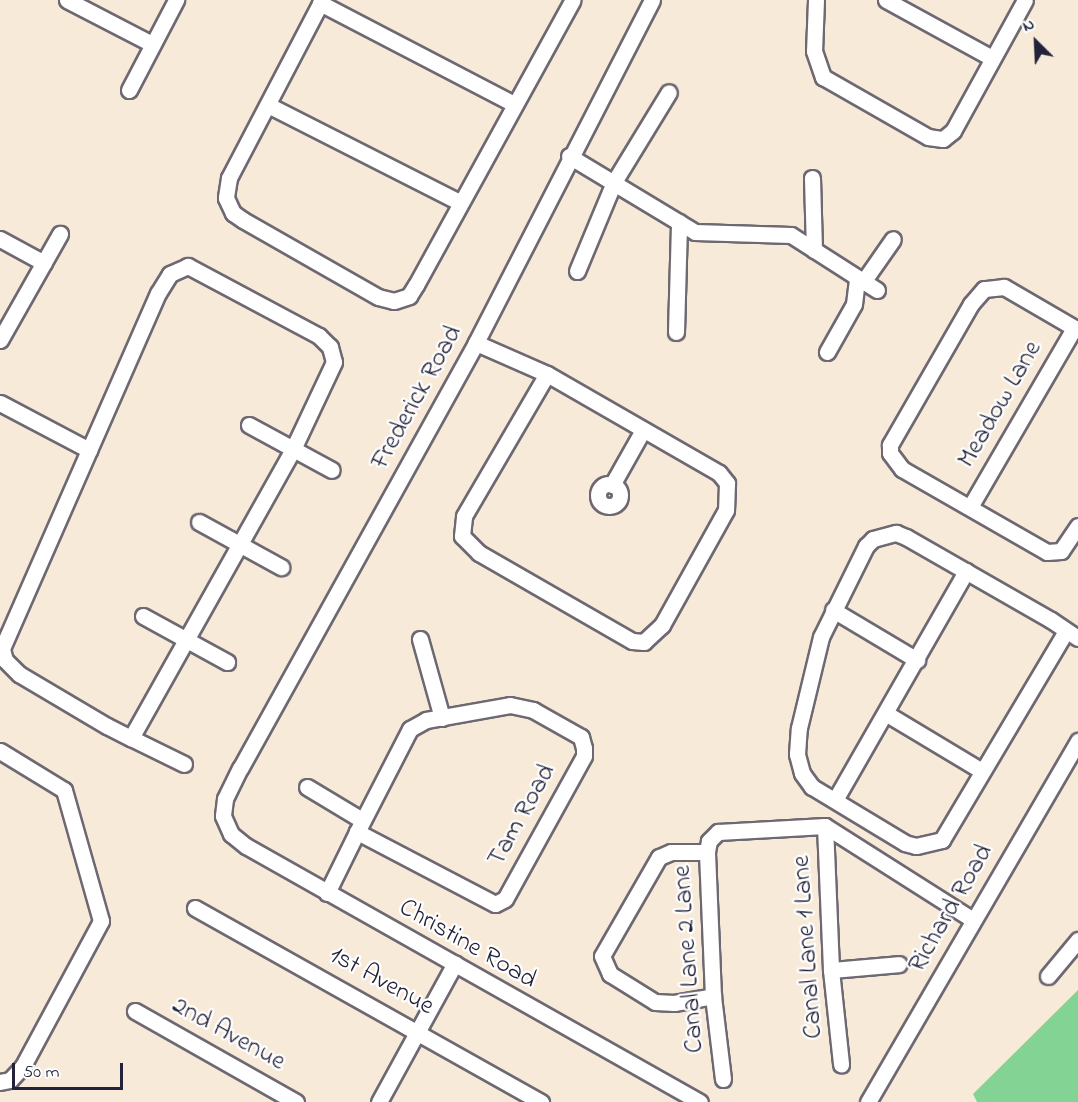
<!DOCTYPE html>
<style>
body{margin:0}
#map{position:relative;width:1078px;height:1102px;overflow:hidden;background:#f8ead8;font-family:"Indie Flower",sans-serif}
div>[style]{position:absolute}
.green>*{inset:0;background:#82d394}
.roads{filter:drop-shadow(2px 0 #6d6872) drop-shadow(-2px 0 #6d6872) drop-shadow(0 2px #6d6872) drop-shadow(0 -2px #6d6872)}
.minor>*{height:15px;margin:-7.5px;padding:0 7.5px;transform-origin:7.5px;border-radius:7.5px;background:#fff}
.minor>.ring{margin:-7.5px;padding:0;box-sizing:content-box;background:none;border:15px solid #fff;border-radius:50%}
span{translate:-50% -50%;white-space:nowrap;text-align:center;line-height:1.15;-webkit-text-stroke:4.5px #fff;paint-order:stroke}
.street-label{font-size:26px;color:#22223b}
.north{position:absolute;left:1006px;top:12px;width:60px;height:60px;-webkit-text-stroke:4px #fff;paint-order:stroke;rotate:336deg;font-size:16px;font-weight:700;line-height:24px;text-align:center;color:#22223b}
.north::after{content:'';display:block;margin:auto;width:21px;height:27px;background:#22223b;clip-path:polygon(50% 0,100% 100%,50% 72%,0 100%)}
.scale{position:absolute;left:12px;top:1063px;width:111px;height:27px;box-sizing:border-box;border:3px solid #22223b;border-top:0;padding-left:8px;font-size:18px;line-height:21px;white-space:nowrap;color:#22223b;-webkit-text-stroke:4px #fff;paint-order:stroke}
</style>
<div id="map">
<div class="green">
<div style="clip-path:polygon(1078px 990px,1078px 1102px,977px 1102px,973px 1094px)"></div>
</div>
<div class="roads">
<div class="minor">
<div style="left:67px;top:0;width:96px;rotate:27.4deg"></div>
<div style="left:322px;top:0;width:201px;rotate:117.6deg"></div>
<div style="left:229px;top:178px;width:20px;rotate:99deg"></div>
<div style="left:226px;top:198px;width:17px;rotate:65deg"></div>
<div style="left:233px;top:213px;width:12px;rotate:35deg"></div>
<div style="left:243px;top:220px;width:155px;rotate:29.7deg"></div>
<div style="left:378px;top:297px;width:16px;rotate:14deg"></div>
<div style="left:394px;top:301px;width:16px;rotate:-18deg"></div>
<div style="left:409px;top:296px;width:13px;rotate:-58deg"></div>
<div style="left:416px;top:285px;width:325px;rotate:-61.2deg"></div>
<div style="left:652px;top:0;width:386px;rotate:117.2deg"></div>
<div style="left:476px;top:343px;width:486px;rotate:119deg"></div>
<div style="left:240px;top:768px;width:34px;rotate:116deg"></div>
<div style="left:225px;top:799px;width:17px;rotate:97deg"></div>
<div style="left:223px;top:816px;width:20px;rotate:66deg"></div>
<div style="left:231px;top:834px;width:19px;rotate:39deg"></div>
<div style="left:246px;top:846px;width:521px;rotate:29.42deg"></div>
<div style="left:816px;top:0;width:51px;rotate:92.2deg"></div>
<div style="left:814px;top:51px;width:28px;rotate:71deg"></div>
<div style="left:823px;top:77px;width:121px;rotate:29.7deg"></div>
<div style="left:928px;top:137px;width:15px;rotate:8deg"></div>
<div style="left:943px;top:139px;width:13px;rotate:-39deg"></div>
<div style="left:953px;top:131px;width:149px;rotate:-61.2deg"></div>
<div style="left:886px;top:0;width:121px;rotate:28.7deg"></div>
<div style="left:320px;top:3px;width:219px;rotate:27.5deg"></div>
<div style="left:129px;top:90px;width:102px;rotate:-62.4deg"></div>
<div style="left:268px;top:105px;width:216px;rotate:26.9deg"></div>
<div style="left:569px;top:156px;width:147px;rotate:31.1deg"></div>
<div style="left:695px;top:232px;width:96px;rotate:1.8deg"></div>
<div style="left:791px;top:235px;width:102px;rotate:32.6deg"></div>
<div style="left:812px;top:178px;width:72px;rotate:88.4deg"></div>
<div style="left:0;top:239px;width:50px;rotate:28.6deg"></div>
<div style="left:577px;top:271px;width:96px;rotate:-67.4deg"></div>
<div style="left:614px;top:182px;width:105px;rotate:-58.6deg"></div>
<div style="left:863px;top:282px;width:52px;rotate:-55.1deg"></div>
<div style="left:1078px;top:330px;width:86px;rotate:-149.8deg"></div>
<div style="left:1004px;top:287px;width:20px;rotate:174deg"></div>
<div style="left:984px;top:289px;width:20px;rotate:131deg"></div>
<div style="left:971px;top:304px;width:163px;rotate:119.9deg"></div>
<div style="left:890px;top:445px;width:8px;rotate:90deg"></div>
<div style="left:890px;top:453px;width:20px;rotate:53deg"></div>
<div style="left:902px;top:469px;width:167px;rotate:29.8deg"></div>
<div style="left:1047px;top:552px;width:14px;rotate:-4deg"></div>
<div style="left:1061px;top:551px;width:30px;rotate:-56deg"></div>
<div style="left:676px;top:332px;width:110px;rotate:-88.4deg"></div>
<div style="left:0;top:340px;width:122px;rotate:-60.5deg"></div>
<div style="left:476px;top:343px;width:77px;rotate:23.6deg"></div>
<div style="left:547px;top:374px;width:198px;rotate:29.9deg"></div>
<div style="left:719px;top:473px;width:13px;rotate:51deg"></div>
<div style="left:727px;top:483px;width:27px;rotate:92deg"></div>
<div style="left:726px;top:510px;width:132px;rotate:119.1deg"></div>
<div style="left:662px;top:625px;width:25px;rotate:137deg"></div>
<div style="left:644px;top:642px;width:12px;rotate:-175deg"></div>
<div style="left:632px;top:641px;width:177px;rotate:-150.1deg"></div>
<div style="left:479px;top:553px;width:24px;rotate:-135deg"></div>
<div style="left:462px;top:536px;width:20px;rotate:-84deg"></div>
<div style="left:464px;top:516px;width:164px;rotate:-59.7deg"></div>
<div style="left:827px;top:352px;width:55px;rotate:-60.6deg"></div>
<div style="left:854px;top:304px;width:26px;rotate:-83deg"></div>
<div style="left:0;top:403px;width:101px;rotate:27.8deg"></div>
<div style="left:249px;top:425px;width:94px;rotate:28.5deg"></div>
<div class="ring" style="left:598px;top:484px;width:7px;height:7px"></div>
<div style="left:612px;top:485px;width:63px;rotate:-60.6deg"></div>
<div style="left:970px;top:507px;width:207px;rotate:-59.8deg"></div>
<div style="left:199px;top:522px;width:94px;rotate:28.8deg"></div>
<div style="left:833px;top:610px;width:98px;rotate:30.8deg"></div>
<div style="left:143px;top:616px;width:96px;rotate:28.7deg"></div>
<div style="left:1066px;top:631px;width:243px;rotate:120.7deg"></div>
<div style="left:942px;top:840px;width:27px;rotate:167deg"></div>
<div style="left:916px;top:846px;width:11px;rotate:-165deg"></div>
<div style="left:905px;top:843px;width:109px;rotate:-148.9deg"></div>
<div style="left:812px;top:787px;width:17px;rotate:-126deg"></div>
<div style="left:802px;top:773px;width:20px;rotate:-105deg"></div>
<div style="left:797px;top:754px;width:26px;rotate:-86deg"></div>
<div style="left:799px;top:728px;width:94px;rotate:-76.4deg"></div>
<div style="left:821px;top:637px;width:102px;rotate:-63.7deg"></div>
<div style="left:866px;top:546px;width:10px;rotate:-45deg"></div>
<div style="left:873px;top:539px;width:24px;rotate:-15deg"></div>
<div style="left:896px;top:533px;width:11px;rotate:22deg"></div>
<div style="left:906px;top:537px;width:167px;rotate:29.8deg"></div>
<div style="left:1051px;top:620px;width:32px;rotate:34deg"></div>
<div style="left:420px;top:639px;width:82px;rotate:74.4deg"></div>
<div style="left:510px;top:705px;width:24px;rotate:12deg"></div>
<div style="left:533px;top:710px;width:55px;rotate:29.4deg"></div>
<div style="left:581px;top:737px;width:11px;rotate:75deg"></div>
<div style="left:584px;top:748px;width:8px;rotate:90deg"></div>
<div style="left:584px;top:756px;width:163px;rotate:118.9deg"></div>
<div style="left:505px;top:899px;width:11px;rotate:153deg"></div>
<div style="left:495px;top:904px;width:156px;rotate:-152.4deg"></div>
<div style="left:357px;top:832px;width:116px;rotate:-62.8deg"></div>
<div style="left:410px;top:729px;width:18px;rotate:-29deg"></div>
<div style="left:426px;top:720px;width:85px;rotate:-10.1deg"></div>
<div style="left:887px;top:714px;width:111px;rotate:31deg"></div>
<div style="left:131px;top:738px;width:334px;rotate:-60.7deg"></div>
<div style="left:294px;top:447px;width:94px;rotate:-64.8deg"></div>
<div style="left:334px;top:362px;width:16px;rotate:-105deg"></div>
<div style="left:330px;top:347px;width:16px;rotate:-135deg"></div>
<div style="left:319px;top:336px;width:149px;rotate:-151.9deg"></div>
<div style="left:188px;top:266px;width:20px;rotate:156deg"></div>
<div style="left:170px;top:274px;width:22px;rotate:122deg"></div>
<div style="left:158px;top:293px;width:389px;rotate:113.7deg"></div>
<div style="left:2px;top:649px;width:11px;rotate:75deg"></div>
<div style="left:5px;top:660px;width:20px;rotate:45deg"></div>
<div style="left:19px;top:674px;width:102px;rotate:30.6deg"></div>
<div style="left:107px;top:726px;width:27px;rotate:27deg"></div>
<div style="left:131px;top:738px;width:59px;rotate:26.1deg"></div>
<div style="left:0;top:751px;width:75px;rotate:31.4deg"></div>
<div style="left:64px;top:790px;width:136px;rotate:74.2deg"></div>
<div style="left:101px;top:921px;width:165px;rotate:118.3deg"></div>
<div style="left:23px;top:1066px;width:19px;rotate:133deg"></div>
<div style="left:10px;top:1080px;width:10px;rotate:169deg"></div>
<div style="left:307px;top:787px;width:64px;rotate:31deg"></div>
<div style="left:835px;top:800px;width:264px;rotate:-60.2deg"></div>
<div style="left:825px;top:826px;width:144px;rotate:87.6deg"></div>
<div style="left:831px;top:970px;width:95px;rotate:83.9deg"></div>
<div style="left:707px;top:852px;width:36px;rotate:180deg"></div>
<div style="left:671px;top:852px;width:13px;rotate:157deg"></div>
<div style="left:659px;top:857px;width:114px;rotate:119.9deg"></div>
<div style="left:602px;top:956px;width:20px;rotate:66deg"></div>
<div style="left:610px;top:974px;width:53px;rotate:31.9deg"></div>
<div style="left:655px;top:1002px;width:19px;rotate:3deg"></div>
<div style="left:674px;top:1003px;width:40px;rotate:-10deg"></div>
<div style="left:327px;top:893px;width:68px;rotate:-63.8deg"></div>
<div style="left:195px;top:908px;width:397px;rotate:29.3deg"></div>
<div style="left:831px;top:970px;width:68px;rotate:-5deg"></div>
<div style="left:1048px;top:976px;width:47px;rotate:-50.2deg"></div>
<div style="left:135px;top:1011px;width:185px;rotate:29.5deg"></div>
<div style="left:723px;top:1079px;width:84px;rotate:-96.9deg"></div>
<div style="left:713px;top:996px;width:144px;rotate:-92.4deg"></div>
<div style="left:707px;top:852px;width:11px;rotate:-80deg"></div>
<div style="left:709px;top:841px;width:13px;rotate:-45deg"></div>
<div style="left:718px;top:832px;width:107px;rotate:-3.2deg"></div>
<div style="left:825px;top:826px;width:175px;rotate:32.4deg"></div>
<div style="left:379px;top:1102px;width:158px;rotate:-61.3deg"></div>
<div style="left:868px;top:1102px;width:418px;rotate:-59.8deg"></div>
</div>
</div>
<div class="street-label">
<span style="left:418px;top:398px;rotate:-61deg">Frederick Road</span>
<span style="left:1001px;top:405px;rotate:-60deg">Meadow Lane</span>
<span style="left:523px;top:816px;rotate:-61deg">Tam Road</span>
<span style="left:952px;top:909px;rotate:-60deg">Richard Road</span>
<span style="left:467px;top:945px;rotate:30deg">Christine Road</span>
<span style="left:809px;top:947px;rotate:-94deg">Canal Lane 1 Lane</span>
<span style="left:690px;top:959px;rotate:-94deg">Canal Lane 2 Lane</span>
<span style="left:381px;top:982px;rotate:29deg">1st Avenue</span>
<span style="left:228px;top:1035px;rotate:29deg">2nd Avenue</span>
</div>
<div class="north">N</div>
<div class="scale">50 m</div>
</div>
